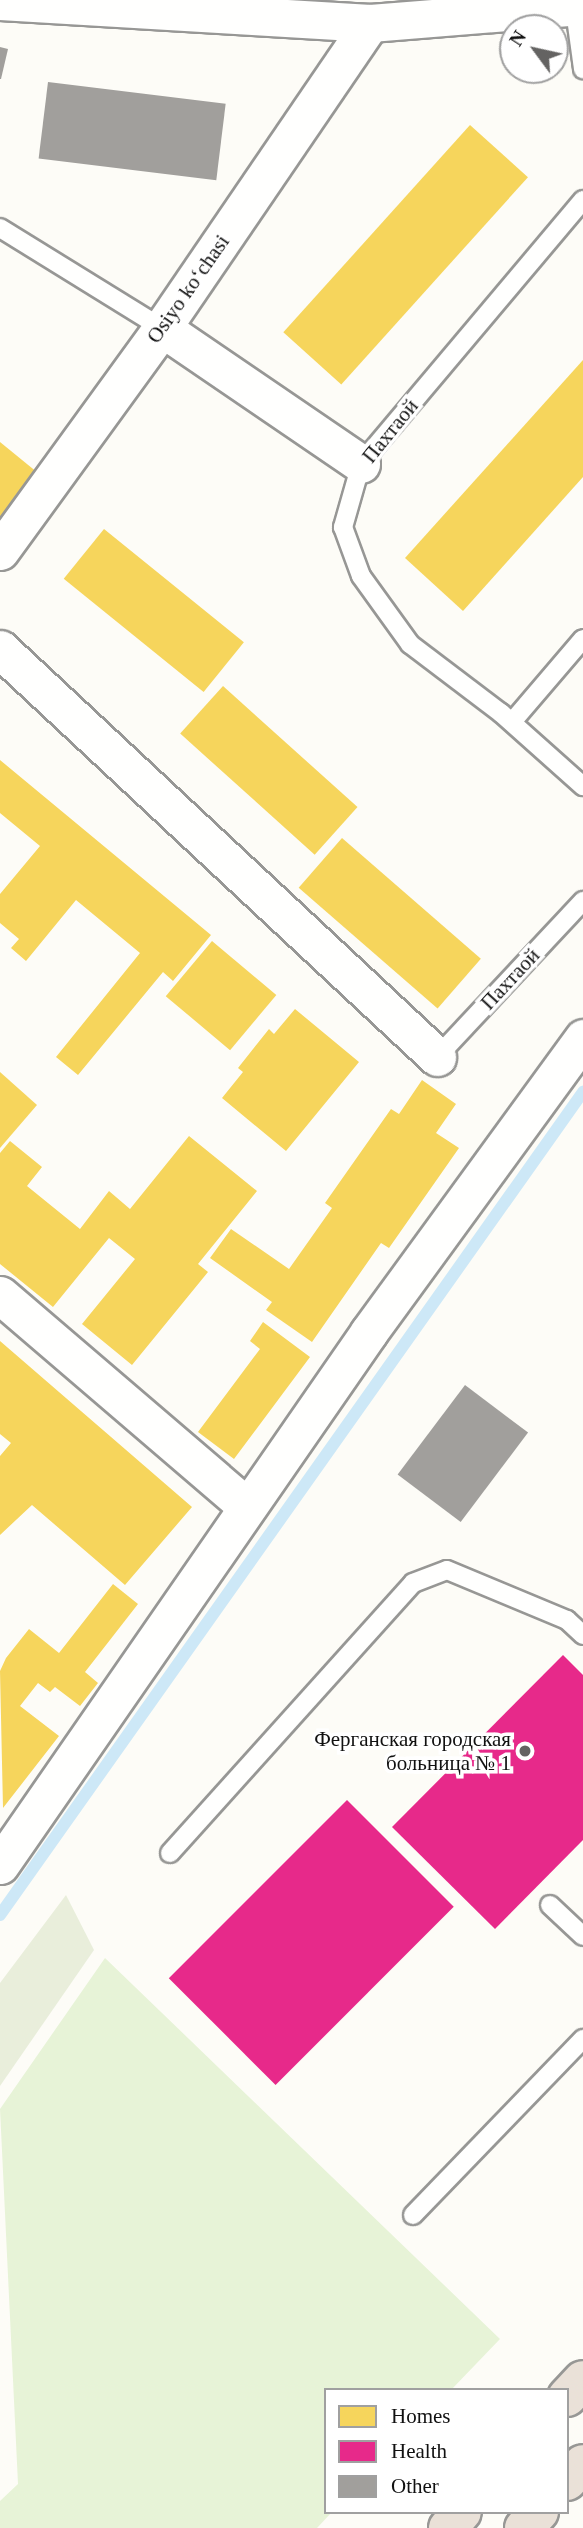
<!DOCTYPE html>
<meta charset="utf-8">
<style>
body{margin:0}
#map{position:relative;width:583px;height:2528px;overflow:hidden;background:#fdfcf7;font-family:Georgia,serif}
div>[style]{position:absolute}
.green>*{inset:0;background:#e7f3d7}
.cemetery>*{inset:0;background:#e9eedb}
.homes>*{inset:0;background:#f6d55c;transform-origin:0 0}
.health>*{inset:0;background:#e7298a;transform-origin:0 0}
.stream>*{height:12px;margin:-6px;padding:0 6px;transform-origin:6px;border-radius:6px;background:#cde8f7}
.building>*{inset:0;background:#a19f9c;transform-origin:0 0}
.roads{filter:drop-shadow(2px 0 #979795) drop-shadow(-2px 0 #979795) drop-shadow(0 2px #979795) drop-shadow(0 -2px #979795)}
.lane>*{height:18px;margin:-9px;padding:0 9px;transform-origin:9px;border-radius:9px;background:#fffffe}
.street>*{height:37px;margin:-18.5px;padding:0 18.5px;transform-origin:18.5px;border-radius:18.5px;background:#fffffe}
.highway>*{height:38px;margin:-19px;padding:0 19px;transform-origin:19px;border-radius:19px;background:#eae1d8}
.dots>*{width:19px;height:19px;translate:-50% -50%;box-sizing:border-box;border:4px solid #fff;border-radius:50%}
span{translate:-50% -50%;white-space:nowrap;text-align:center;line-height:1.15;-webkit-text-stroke:7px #fff;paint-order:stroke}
.street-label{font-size:21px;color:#111}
.poi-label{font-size:21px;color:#111}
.right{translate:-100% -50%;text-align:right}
.legend{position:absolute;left:324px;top:2388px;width:245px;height:126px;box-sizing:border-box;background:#fff;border:2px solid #a0a0a0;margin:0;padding:9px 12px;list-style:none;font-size:21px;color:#111}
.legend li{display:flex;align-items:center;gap:14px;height:35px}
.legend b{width:35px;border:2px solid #a0a0a0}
.north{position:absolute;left:499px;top:14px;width:70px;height:70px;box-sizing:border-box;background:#fff;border:2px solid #a0a0a0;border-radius:50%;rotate:303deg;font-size:19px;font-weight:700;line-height:28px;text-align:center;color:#111}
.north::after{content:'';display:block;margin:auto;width:24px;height:32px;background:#646362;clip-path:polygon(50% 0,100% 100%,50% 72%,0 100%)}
</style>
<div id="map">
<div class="green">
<div style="clip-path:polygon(105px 1958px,500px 2339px,451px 2390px,326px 2390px,326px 2512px,332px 2512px,317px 2528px,0 2528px,0 2501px,18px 2484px,0 2109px)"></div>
</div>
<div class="cemetery">
<div style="clip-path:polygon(66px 1895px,94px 1950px,0 2086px,0 1983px)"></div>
</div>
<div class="homes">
<div style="left:470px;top:125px;width:78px;height:279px;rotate:42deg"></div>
<div style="clip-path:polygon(583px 360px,583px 477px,463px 611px,405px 558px)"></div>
<div style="clip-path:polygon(0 442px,38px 473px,0 519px)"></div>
<div style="left:104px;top:529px;width:180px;height:64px;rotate:39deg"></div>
<div style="left:223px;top:686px;width:181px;height:64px;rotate:42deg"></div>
<div style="clip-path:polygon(0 760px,211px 935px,173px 981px,163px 972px,78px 1075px,56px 1057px,140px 953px,76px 900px,26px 961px,11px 948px,19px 939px,0 923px,0 894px,40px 846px,0 813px)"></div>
<div style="left:342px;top:838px;width:184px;height:66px;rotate:41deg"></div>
<div style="left:212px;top:941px;width:84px;height:72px;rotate:40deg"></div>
<div style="clip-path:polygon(295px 1009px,359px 1062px,286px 1151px,222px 1098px,243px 1072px,238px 1068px,269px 1029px,274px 1034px)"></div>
<div style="clip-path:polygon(0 1072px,37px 1105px,0 1148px)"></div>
<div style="clip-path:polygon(422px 1080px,456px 1104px,436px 1133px,459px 1148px,389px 1248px,381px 1243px,312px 1342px,266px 1310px,272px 1302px,210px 1258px,231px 1229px,289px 1269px,332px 1208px,325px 1203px,391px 1109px,399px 1114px)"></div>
<div style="clip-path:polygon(189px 1136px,257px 1191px,198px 1264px,208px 1272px,132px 1365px,82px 1324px,135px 1259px,109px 1238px,53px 1307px,0 1264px,0 1153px,10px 1141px,42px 1167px,27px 1186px,80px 1229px,109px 1191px,130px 1209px)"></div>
<div style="clip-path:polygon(263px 1322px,310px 1357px,234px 1459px,198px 1432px,260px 1349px,250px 1341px)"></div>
<div style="clip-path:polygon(0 1341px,192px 1507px,125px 1585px,32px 1505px,0 1535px,0 1456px,11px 1443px,0 1434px)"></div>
<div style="clip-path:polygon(113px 1584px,138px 1604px,85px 1672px,98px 1683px,80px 1706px,55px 1687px,50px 1692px,38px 1683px,20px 1706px,59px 1736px,3px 1808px,0 1671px,6px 1658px,29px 1629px,59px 1653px)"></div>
</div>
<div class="health">
<div style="clip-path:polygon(563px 1655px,583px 1675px,583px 1840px,495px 1929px,392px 1827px)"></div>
<div style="left:347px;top:1800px;width:151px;height:252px;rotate:45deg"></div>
</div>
<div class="stream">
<div style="left:0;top:1915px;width:1009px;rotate:-54.69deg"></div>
</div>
<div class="building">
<div style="clip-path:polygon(0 47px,8px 49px,1px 79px,0 79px)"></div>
<div style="left:48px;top:82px;width:179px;height:77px;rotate:7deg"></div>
<div style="left:465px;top:1385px;width:79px;height:112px;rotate:37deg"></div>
</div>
<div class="roads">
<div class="lane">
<div style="left:574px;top:3px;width:67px;rotate:82.2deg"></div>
<div style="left:583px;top:200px;width:345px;rotate:130.1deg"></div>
<div style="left:361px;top:464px;width:66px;rotate:105.9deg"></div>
<div style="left:343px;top:527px;width:52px;rotate:69.8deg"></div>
<div style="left:361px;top:576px;width:84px;rotate:54.2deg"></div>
<div style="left:410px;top:644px;width:114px;rotate:37.2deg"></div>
<div style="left:501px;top:713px;width:110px;rotate:41.7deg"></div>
<div style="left:0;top:228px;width:190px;rotate:31.7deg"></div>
<div style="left:512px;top:722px;width:109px;rotate:-49.5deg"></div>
<div style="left:437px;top:1057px;width:214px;rotate:-46.9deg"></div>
<div style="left:170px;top:1853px;width:363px;rotate:-48deg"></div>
<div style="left:413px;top:1583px;width:36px;rotate:-21deg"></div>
<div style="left:447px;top:1570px;width:130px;rotate:22.6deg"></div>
<div style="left:567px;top:1620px;width:22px;rotate:43deg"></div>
<div style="left:550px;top:1905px;width:45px;rotate:43.2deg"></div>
<div style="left:413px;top:2215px;width:245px;rotate:-46deg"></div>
</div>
<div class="street">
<div style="left:0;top:1px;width:371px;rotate:3.4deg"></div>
<div style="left:370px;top:23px;width:214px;rotate:-4.6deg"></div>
<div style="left:162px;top:328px;width:241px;rotate:34.3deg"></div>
<div style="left:0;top:551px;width:276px;rotate:-54deg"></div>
<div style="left:162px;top:328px;width:369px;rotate:-55.7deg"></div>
<div style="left:0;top:649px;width:598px;rotate:43.03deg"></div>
<div style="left:0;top:1295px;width:313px;rotate:40.6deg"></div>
<div style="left:0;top:1865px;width:648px;rotate:-55.3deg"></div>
<div style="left:369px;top:1332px;width:364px;rotate:-53.9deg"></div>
</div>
<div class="highway">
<div style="left:567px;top:2397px;width:23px;rotate:-47deg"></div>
<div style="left:567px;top:2481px;width:23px;rotate:-47deg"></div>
<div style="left:448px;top:2528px;width:21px;rotate:-49deg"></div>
<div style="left:524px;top:2528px;width:22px;rotate:-47deg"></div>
</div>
</div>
<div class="dots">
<div style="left:525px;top:1751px;background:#646362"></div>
</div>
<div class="street-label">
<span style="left:188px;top:289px;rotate:-55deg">Osiyo koʻchasi</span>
<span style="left:390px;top:431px;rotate:-51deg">Пахтаой</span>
<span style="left:510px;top:979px;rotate:-47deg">Пахтаой</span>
</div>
<div class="poi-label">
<span class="right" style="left:511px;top:1751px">Ферганская городская<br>больница № 1</span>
</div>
<ul class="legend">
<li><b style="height:19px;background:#f6d55c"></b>Homes</li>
<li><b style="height:19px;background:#e7298a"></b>Health</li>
<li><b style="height:19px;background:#a19f9c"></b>Other</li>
</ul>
<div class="north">N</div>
</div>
